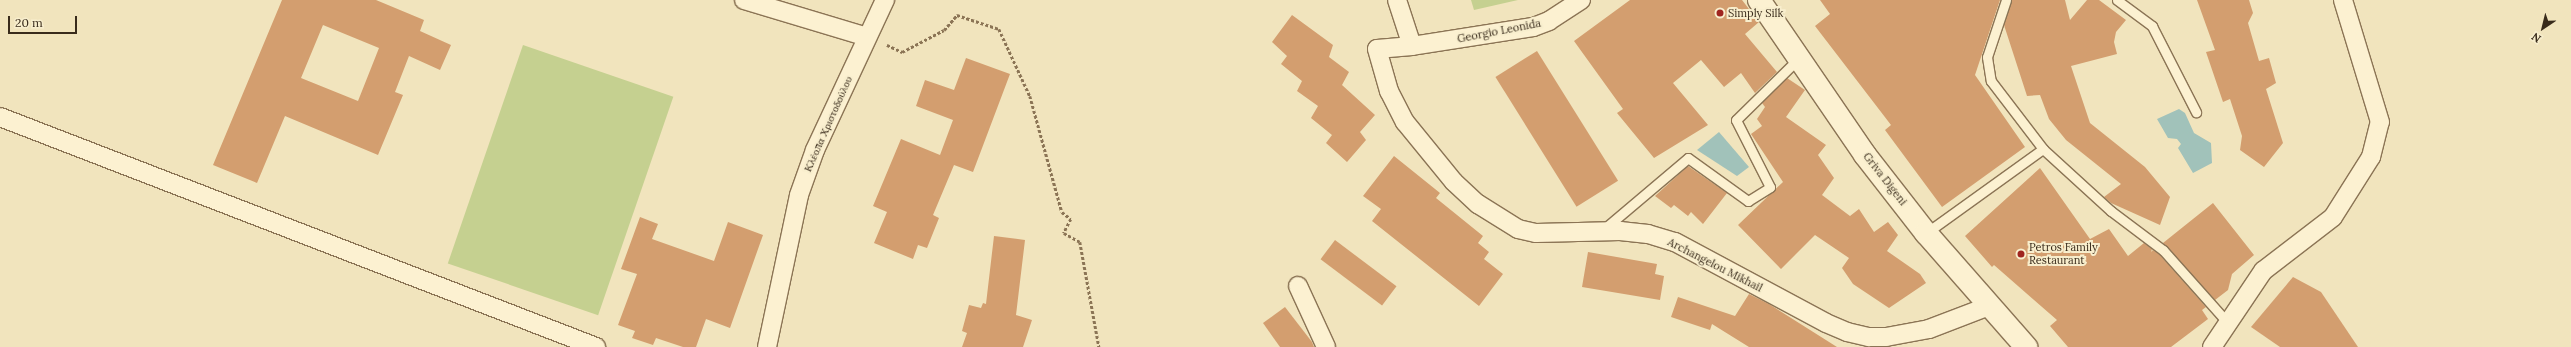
<!DOCTYPE html>
<meta charset="utf-8">
<style>
body{margin:0}
#map{position:relative;width:2571px;height:347px;overflow:hidden;background:#f1e4bd;font-family:Lora,serif}
div>[style]{position:absolute}
.green>*{inset:0;background:#c5d090;transform-origin:0 0}
.water>*{inset:0;background:#a1c2ba}
.building>*{inset:0;background:#d39e6f;transform-origin:0 0}
.path>*{height:2.5px;margin-top:-1.25px;transform-origin:0;background:repeating-linear-gradient(90deg,#8b7455 0 3px,transparent 0 5px)}
.roads{filter:drop-shadow(1px 0 #8b7455) drop-shadow(-1px 0 #8b7455) drop-shadow(0 1px #8b7455) drop-shadow(0 -1px #8b7455)}
.service>*{height:9px;margin:-4.5px;padding:0 4.5px;transform-origin:4.5px;border-radius:4.5px;background:#fcf1d1}
.minor>*{height:18px;margin:-9px;padding:0 9px;transform-origin:9px;border-radius:9px;background:#fcf1d1}
.secondary>*{height:22px;margin:-11px;padding:0 11px;transform-origin:11px;border-radius:11px;background:#fcf1d1}
.dots>*{width:11px;height:11px;translate:-50% -50%;box-sizing:border-box;border:2px solid #f8eecd;border-radius:50%}
span{translate:-50% -50%;white-space:nowrap;text-align:center;line-height:1.15;-webkit-text-stroke:4px #f8eecd;paint-order:stroke}
.poi-label{font-size:11px;color:#392b1b}
.left{translate:0 -50%;text-align:left}
.street-label{font-size:11px;color:#392b1b}
.north{position:absolute;left:2523px;top:8px;width:40px;height:40px;-webkit-text-stroke:3px #f8eecd;paint-order:stroke;rotate:215deg;font-size:11px;font-weight:700;line-height:16px;text-align:center;color:#392b1b}
.north::after{content:'';display:block;margin:auto;width:14px;height:18px;background:#392b1b;clip-path:polygon(50% 0,100% 100%,50% 72%,0 100%)}
.scale{position:absolute;left:8px;top:16px;width:69px;height:18px;box-sizing:border-box;border:2px solid #392b1b;border-top:0;padding-left:5px;font-size:12px;line-height:14px;white-space:nowrap;color:#392b1b;-webkit-text-stroke:3px #f8eecd;paint-order:stroke}
</style>
<div id="map">
<div class="green">
<div style="clip-path:polygon(1471px 0,1518px 0,1474px 10px)"></div>
<div style="left:523px;top:45px;width:159px;height:231px;rotate:19deg"></div>
</div>
<div class="water">
<div style="clip-path:polygon(2179px 109px,2185px 113px,2194px 133px,2211px 143px,2212px 163px,2193px 173px,2178px 148px,2181px 144px,2177px 139px,2168px 138px,2157px 119px)"></div>
<div style="clip-path:polygon(1719px 132px,1749px 167px,1737px 176px,1697px 150px)"></div>
</div>
<div class="building">
<div style="clip-path:polygon(evenodd,282px 0,376px 0,424px 20px,420px 31px,451px 45px,440px 70px,409px 56px,395px 92px,403px 95px,378px 155px,285px 116px,257px 183px,213px 165px,282px 0,323px 25px,379px 48px,358px 101px,301px 78px,323px 25px)"></div>
<div style="clip-path:polygon(1630px 0,1742px 0,1759px 22px,1745px 34px,1777px 72px,1755px 93px,1741px 73px,1724px 87px,1701px 60px,1673px 83px,1708px 125px,1654px 158px,1617px 113px,1623px 109px,1574px 41px)"></div>
<div style="clip-path:polygon(1820px 0,2000px 0,1975px 75px,2025px 147px,1942px 207px,1885px 130px,1891px 125px,1815px 26px,1830px 14px)"></div>
<div style="clip-path:polygon(2012px 0,2065px 0,2070px 20px,2087px 0,2099px 0,2126px 20px,2116px 32px,2114px 42px,2117px 54px,2071px 66px,2090px 123px,2145px 167px,2170px 197px,2160px 225px,2111px 203px,2104px 197px,2121px 184px,2066px 140px,2049px 119px,2040px 95px,2027px 96px,2004px 25px)"></div>
<div style="clip-path:polygon(2197px 0,2249px 0,2253px 13px,2248px 23px,2259px 61px,2269px 58px,2276px 83px,2266px 89px,2283px 143px,2264px 167px,2240px 150px,2242px 136px,2230px 99px,2223px 102px,2206px 52px,2215px 50px)"></div>
<div style="clip-path:polygon(1292px 15px,1333px 45px,1329px 57px,1349px 72px,1342px 85px,1375px 115px,1360px 132px,1366px 140px,1347px 162px,1326px 143px,1332px 135px,1311px 118px,1318px 106px,1297px 91px,1302px 81px,1281px 64px,1287px 56px,1272px 42px)"></div>
<div style="left:1537px;top:51px;width:153px;height:49px;rotate:58deg"></div>
<div style="clip-path:polygon(966px 58px,1010px 74px,973px 172px,954px 165px,933px 215px,939px 218px,927px 248px,918px 245px,913px 259px,874px 243px,887px 212px,873px 206px,901px 139px,940px 155px,953px 120px,916px 106px,925px 80px,954px 90px)"></div>
<div style="clip-path:polygon(1787px 78px,1805px 90px,1786px 117px,1826px 145px,1818px 155px,1834px 178px,1822px 195px,1850px 216px,1859px 209px,1874px 232px,1888px 222px,1898px 235px,1887px 251px,1920px 274px,1926px 283px,1889px 308px,1853px 284px,1842px 268px,1849px 258px,1815px 235px,1781px 269px,1738px 225px,1783px 182px,1751px 134px,1762px 126px,1757px 119px,1765px 107px,1762px 103px)"></div>
<div style="clip-path:polygon(1394px 156px,1440px 193px,1436px 198px,1483px 236px,1478px 243px,1489px 252px,1484px 259px,1503px 274px,1479px 306px,1372px 221px,1381px 209px,1363px 196px)"></div>
<div style="clip-path:polygon(1688px 166px,1727px 193px,1703px 224px,1691px 212px,1688px 216px,1674px 205px,1671px 208px,1655px 196px)"></div>
<div style="clip-path:polygon(2040px 168px,2090px 239px,2109px 229px,2128px 256px,2144px 243px,2152px 249px,2151px 252px,2153px 250px,2159px 254px,2206px 307px,2202px 310px,2208px 319px,2171px 347px,2068px 347px,2050px 326px,2057px 320px,1994px 265px,1992px 267px,1965px 236px)"></div>
<div style="clip-path:polygon(2213px 203px,2254px 255px,2232px 274px,2228px 290px,2215px 300px,2163px 243px)"></div>
<div style="clip-path:polygon(640px 217px,658px 224px,652px 239px,714px 261px,728px 222px,763px 235px,730px 328px,706px 319px,696px 347px,683px 347px,656px 338px,653px 345px,632px 338px,635px 331px,618px 325px,637px 274px,621px 269px)"></div>
<div style="clip-path:polygon(994px 236px,1025px 240px,1016px 315px,1032px 320px,1023px 347px,962px 347px,967px 333px,962px 331px,969px 305px,981px 308px,983px 303px,986px 304px)"></div>
<div style="left:1335px;top:240px;width:77px;height:24px;rotate:37deg"></div>
<div style="clip-path:polygon(1588px 252px,1657px 264px,1655px 274px,1664px 276px,1660px 300px,1582px 287px)"></div>
<div style="clip-path:polygon(2293px 277px,2321px 292px,2358px 347px,2280px 347px,2251px 327px)"></div>
<div style="clip-path:polygon(1749px 294px,1769px 304px,1837px 347px,1749px 347px,1712px 324px,1710px 330px,1671px 317px,1678px 297px,1735px 316px)"></div>
<div style="clip-path:polygon(1285px 307px,1312px 342px,1314px 347px,1280px 347px,1263px 323px)"></div>
</div>
<div class="path">
<div style="left:887px;top:45px;width:17px;rotate:25deg"></div>
<div style="left:902px;top:52px;width:47px;rotate:-27.6deg"></div>
<div style="left:944px;top:30px;width:20px;rotate:-49deg"></div>
<div style="left:957px;top:15px;width:44px;rotate:18.4deg"></div>
<div style="left:999px;top:29px;width:74px;rotate:65.2deg"></div>
<div style="left:1030px;top:96px;width:120px;rotate:74.6deg"></div>
<div style="left:1062px;top:212px;width:11px;rotate:38deg"></div>
<div style="left:1071px;top:219px;width:16px;rotate:117deg"></div>
<div style="left:1064px;top:233px;width:18px;rotate:29deg"></div>
<div style="left:1080px;top:242px;width:107px;rotate:79.7deg"></div>
</div>
<div class="roads">
<div class="service">
<div style="left:2006px;top:0;width:60px;rotate:108.4deg"></div>
<div style="left:1987px;top:57px;width:24px;rotate:81deg"></div>
<div style="left:1991px;top:81px;width:86px;rotate:52.6deg"></div>
<div style="left:2043px;top:149px;width:92px;rotate:42.4deg"></div>
<div style="left:2111px;top:211px;width:65px;rotate:36.9deg"></div>
<div style="left:2163px;top:250px;width:98px;rotate:48.3deg"></div>
<div style="left:2117px;top:0;width:44px;rotate:36.6deg"></div>
<div style="left:2152px;top:26px;width:97px;rotate:62.9deg"></div>
<div style="left:1604px;top:229px;width:110px;rotate:-40.2deg"></div>
<div style="left:1688px;top:158px;width:74px;rotate:35.6deg"></div>
<div style="left:1748px;top:201px;width:26px;rotate:-32deg"></div>
<div style="left:1770px;top:187px;width:75px;rotate:-116.9deg"></div>
<div style="left:1736px;top:120px;width:87px;rotate:-44.5deg"></div>
<div style="left:1926px;top:233px;width:144px;rotate:-35.7deg"></div>
</div>
<div class="minor">
<div style="left:744px;top:0;width:128px;rotate:16.7deg"></div>
<div style="left:1397px;top:0;width:48px;rotate:71.9deg"></div>
<div style="left:1581px;top:0;width:38px;rotate:147deg"></div>
<div style="left:1549px;top:21px;width:17px;rotate:159deg"></div>
<div style="left:1533px;top:27px;width:122px;rotate:171.1deg"></div>
<div style="left:1412px;top:46px;width:35px;rotate:175deg"></div>
<div style="left:1377px;top:49px;width:44px;rotate:74.1deg"></div>
<div style="left:1389px;top:91px;width:35px;rotate:63deg"></div>
<div style="left:1405px;top:122px;width:77px;rotate:50.8deg"></div>
<div style="left:1454px;top:182px;width:33px;rotate:43deg"></div>
<div style="left:1478px;top:204px;width:47px;rotate:32deg"></div>
<div style="left:1518px;top:229px;width:18px;rotate:13deg"></div>
<div style="left:1536px;top:233px;width:84px;rotate:-1.4deg"></div>
<div style="left:1620px;top:231px;width:28px;rotate:6deg"></div>
<div style="left:1648px;top:234px;width:28px;rotate:17deg"></div>
<div style="left:1675px;top:242px;width:171px;rotate:28.2deg"></div>
<div style="left:1826px;top:323px;width:23px;rotate:23deg"></div>
<div style="left:1847px;top:332px;width:23px;rotate:13deg"></div>
<div style="left:1869px;top:337px;width:17px"></div>
<div style="left:1886px;top:337px;width:44px;rotate:-10.5deg"></div>
<div style="left:1929px;top:329px;width:64px;rotate:-21deg"></div>
<div style="left:0;top:117px;width:639px;rotate:21.1deg"></div>
<div style="left:1298px;top:286px;width:67px;rotate:65.3deg"></div>
<div style="left:767px;top:347px;width:155px;rotate:-78.1deg"></div>
<div style="left:799px;top:195px;width:48px;rotate:-70.4deg"></div>
<div style="left:815px;top:150px;width:166px;rotate:-65deg"></div>
<div style="left:2212px;top:347px;width:92px;rotate:-56.1deg"></div>
<div style="left:2263px;top:271px;width:88px;rotate:-37.6deg"></div>
<div style="left:2333px;top:217px;width:71px;rotate:-57.7deg"></div>
<div style="left:2371px;top:157px;width:36px;rotate:-76deg"></div>
<div style="left:2380px;top:122px;width:127px;rotate:-106.9deg"></div>
</div>
<div class="secondary">
<div style="left:1759px;top:0;width:188px;rotate:55.6deg"></div>
<div style="left:1865px;top:155px;width:99px;rotate:52deg"></div>
<div style="left:1926px;top:233px;width:152px;rotate:48.7deg"></div>
</div>
</div>
<div class="dots">
<div style="left:1720px;top:13px;background:#9f251f"></div>
<div style="left:2021px;top:254px;background:#9f251f"></div>
</div>
<div class="poi-label">
<span class="left" style="left:1728px;top:13px">Simply Silk</span>
<span class="left" style="left:2029px;top:254px">Petros Family<br>Restaurant</span>
</div>
<div class="street-label">
<span style="left:1499px;top:31px;rotate:-11deg">Georgio Leonida</span>
<span style="left:828px;top:124px;rotate:-66deg">Κλέοπα Χριστοδούλου</span>
<span style="left:1885px;top:179px;rotate:52deg">Griva Digeni</span>
<span style="left:1715px;top:265px;rotate:27deg">Archangelou Mikhail</span>
</div>
<div class="north">N</div>
<div class="scale">20 m</div>
</div>
